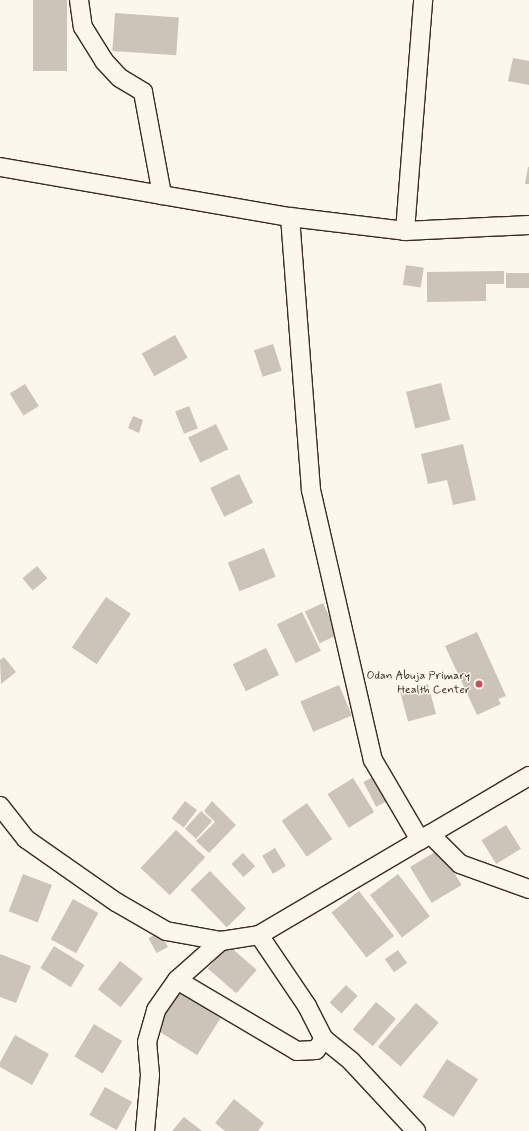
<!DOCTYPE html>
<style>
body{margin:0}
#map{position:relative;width:529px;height:1131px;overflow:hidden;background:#fbf7ec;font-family:Mynerve,sans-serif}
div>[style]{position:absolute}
.building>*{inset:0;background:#ccc4b9;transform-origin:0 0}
.roads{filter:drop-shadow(1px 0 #3b2a1e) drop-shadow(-1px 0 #3b2a1e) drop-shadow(0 1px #3b2a1e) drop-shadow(0 -1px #3b2a1e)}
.street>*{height:18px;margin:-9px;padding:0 9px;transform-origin:9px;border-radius:9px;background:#fbf7ec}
.dots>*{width:11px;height:11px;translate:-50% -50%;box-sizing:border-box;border:2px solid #fbf7ec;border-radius:50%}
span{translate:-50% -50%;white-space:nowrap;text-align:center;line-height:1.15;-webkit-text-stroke:3px #fbf7ec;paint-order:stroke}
.poi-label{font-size:12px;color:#3b2a1e}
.right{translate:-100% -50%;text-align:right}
</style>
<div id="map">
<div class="building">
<div style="left:33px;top:0;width:34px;height:71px"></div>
<div style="left:115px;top:13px;width:64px;height:38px;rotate:4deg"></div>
<div style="clip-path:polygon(513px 58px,529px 61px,529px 85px,508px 81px)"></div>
<div style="clip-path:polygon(528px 167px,529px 167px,529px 184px,525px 184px)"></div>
<div style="left:406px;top:265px;width:18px;height:20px;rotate:9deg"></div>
<div style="clip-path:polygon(504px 271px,504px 284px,486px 284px,486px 301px,427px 302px,427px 272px)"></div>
<div style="left:506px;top:273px;width:23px;height:15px"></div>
<div style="left:175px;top:335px;width:26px;height:38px;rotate:61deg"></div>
<div style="left:273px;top:344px;width:28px;height:20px;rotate:72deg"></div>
<div style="left:441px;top:383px;width:38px;height:36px;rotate:76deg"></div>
<div style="left:25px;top:384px;width:26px;height:18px;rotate:58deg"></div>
<div style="left:189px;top:406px;width:24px;height:15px;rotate:68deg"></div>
<div style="clip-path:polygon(133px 416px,143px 420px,139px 433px,128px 428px)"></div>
<div style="left:216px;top:424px;width:28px;height:31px;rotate:64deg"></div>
<div style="clip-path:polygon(463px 444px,476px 500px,453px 505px,447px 480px,428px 484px,421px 454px)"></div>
<div style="left:239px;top:474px;width:32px;height:32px;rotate:64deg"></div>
<div style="left:264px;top:548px;width:31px;height:39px;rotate:68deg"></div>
<div style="left:37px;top:566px;width:16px;height:19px;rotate:50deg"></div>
<div style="left:106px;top:597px;width:30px;height:61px;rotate:34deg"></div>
<div style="left:323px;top:603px;width:35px;height:20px;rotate:65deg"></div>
<div style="left:302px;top:612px;width:43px;height:28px;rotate:64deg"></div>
<div style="clip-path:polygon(477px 632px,506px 696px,498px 699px,501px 704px,477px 715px,445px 646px)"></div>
<div style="left:266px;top:648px;width:30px;height:37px;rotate:64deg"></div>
<div style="clip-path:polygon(4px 657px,16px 672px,1px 684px,0 660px)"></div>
<div style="left:428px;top:684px;width:31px;height:29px;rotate:75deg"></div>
<div style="left:339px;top:685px;width:33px;height:42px;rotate:67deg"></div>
<div style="left:375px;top:776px;width:28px;height:13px;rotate:63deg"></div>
<div style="left:353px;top:778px;width:40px;height:30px;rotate:58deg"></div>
<div style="left:185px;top:801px;width:15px;height:22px;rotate:37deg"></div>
<div style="clip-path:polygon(212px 801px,236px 825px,209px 853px,196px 841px,215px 822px,204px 811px)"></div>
<div style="left:307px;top:803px;width:44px;height:31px;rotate:55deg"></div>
<div style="left:201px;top:811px;width:15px;height:24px;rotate:42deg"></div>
<div style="left:506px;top:825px;width:28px;height:29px;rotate:58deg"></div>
<div style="left:176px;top:830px;width:40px;height:52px;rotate:43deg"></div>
<div style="left:275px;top:848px;width:21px;height:15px;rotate:59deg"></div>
<div style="left:440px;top:849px;width:42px;height:35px;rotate:59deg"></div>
<div style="left:243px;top:853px;width:18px;height:16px;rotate:47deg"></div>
<div style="left:210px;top:871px;width:52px;height:27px;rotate:46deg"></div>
<div style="left:23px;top:874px;width:31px;height:40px;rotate:21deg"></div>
<div style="left:398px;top:874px;width:53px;height:35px;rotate:53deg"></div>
<div style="left:359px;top:891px;width:57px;height:35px;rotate:52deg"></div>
<div style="left:73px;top:899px;width:29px;height:46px;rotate:29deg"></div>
<div style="left:160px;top:932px;width:17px;height:13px;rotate:62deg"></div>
<div style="left:228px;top:945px;width:38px;height:31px;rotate:41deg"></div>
<div style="left:54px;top:946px;width:36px;height:26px;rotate:32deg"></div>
<div style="left:398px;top:950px;width:16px;height:16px;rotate:55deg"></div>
<div style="clip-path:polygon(0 954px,31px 966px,16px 1003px,0 997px)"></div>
<div style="left:120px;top:961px;width:29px;height:36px;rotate:38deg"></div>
<div style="left:346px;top:985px;width:16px;height:24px;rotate:43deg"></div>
<div style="left:179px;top:992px;width:49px;height:44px;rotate:32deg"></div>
<div style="left:376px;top:1002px;width:26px;height:36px;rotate:40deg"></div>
<div style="left:416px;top:1003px;width:30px;height:58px;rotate:41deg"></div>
<div style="left:94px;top:1024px;width:33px;height:38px;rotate:31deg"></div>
<div style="clip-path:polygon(15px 1035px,49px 1054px,32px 1085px,0 1067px,0 1062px)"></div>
<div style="left:447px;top:1059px;width:37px;height:45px;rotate:33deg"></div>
<div style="left:105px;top:1087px;width:31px;height:32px;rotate:29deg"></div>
<div style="clip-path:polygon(234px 1099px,264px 1123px,258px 1131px,225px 1131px,215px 1123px)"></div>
<div style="clip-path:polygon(184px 1117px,202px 1131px,172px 1131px)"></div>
</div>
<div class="roads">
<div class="street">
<div style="left:79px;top:0;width:27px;rotate:82deg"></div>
<div style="left:83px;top:27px;width:40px;rotate:58deg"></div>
<div style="left:104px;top:61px;width:23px;rotate:47deg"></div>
<div style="left:120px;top:78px;width:27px;rotate:31deg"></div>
<div style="left:143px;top:92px;width:105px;rotate:79.5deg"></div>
<div style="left:0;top:167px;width:294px;rotate:9.8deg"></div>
<div style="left:290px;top:217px;width:116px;rotate:6.9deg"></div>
<div style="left:405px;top:231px;width:124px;rotate:-2.8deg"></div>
<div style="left:290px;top:217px;width:274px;rotate:85.6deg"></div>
<div style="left:311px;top:490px;width:277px;rotate:77.1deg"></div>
<div style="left:373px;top:760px;width:93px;rotate:59.6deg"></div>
<div style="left:405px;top:231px;width:232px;rotate:-85.5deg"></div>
<div style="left:0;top:806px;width:42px;rotate:51.8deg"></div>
<div style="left:26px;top:839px;width:110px;rotate:35deg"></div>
<div style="left:116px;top:902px;width:58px;rotate:30.1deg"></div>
<div style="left:166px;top:931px;width:56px;rotate:10.3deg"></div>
<div style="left:221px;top:941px;width:38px;rotate:-9deg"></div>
<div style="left:259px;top:935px;width:313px;rotate:-30.5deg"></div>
<div style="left:430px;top:834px;width:42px;rotate:45deg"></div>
<div style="left:460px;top:864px;width:73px;rotate:19.9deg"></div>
<div style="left:259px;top:935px;width:86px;rotate:55.9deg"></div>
<div style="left:307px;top:1006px;width:37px;rotate:63deg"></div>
<div style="left:324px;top:1039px;width:35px;rotate:39deg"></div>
<div style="left:351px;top:1061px;width:96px;rotate:47.1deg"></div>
<div style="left:177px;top:980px;width:139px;rotate:30.6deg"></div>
<div style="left:297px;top:1051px;width:19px;rotate:-3deg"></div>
<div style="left:316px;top:1050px;width:14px;rotate:-54deg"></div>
<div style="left:145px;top:1131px;width:56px;rotate:-84.9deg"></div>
<div style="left:150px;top:1075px;width:33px;rotate:-95deg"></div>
<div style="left:147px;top:1042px;width:33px;rotate:-74deg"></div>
<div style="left:156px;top:1010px;width:37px;rotate:-55deg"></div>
<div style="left:177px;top:980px;width:59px;rotate:-41.6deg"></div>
</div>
</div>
<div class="dots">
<div style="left:479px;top:684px;background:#d1495b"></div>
</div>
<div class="poi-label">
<span class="right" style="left:470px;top:684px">Odan Abuja Primary<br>Health Center</span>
</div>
</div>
